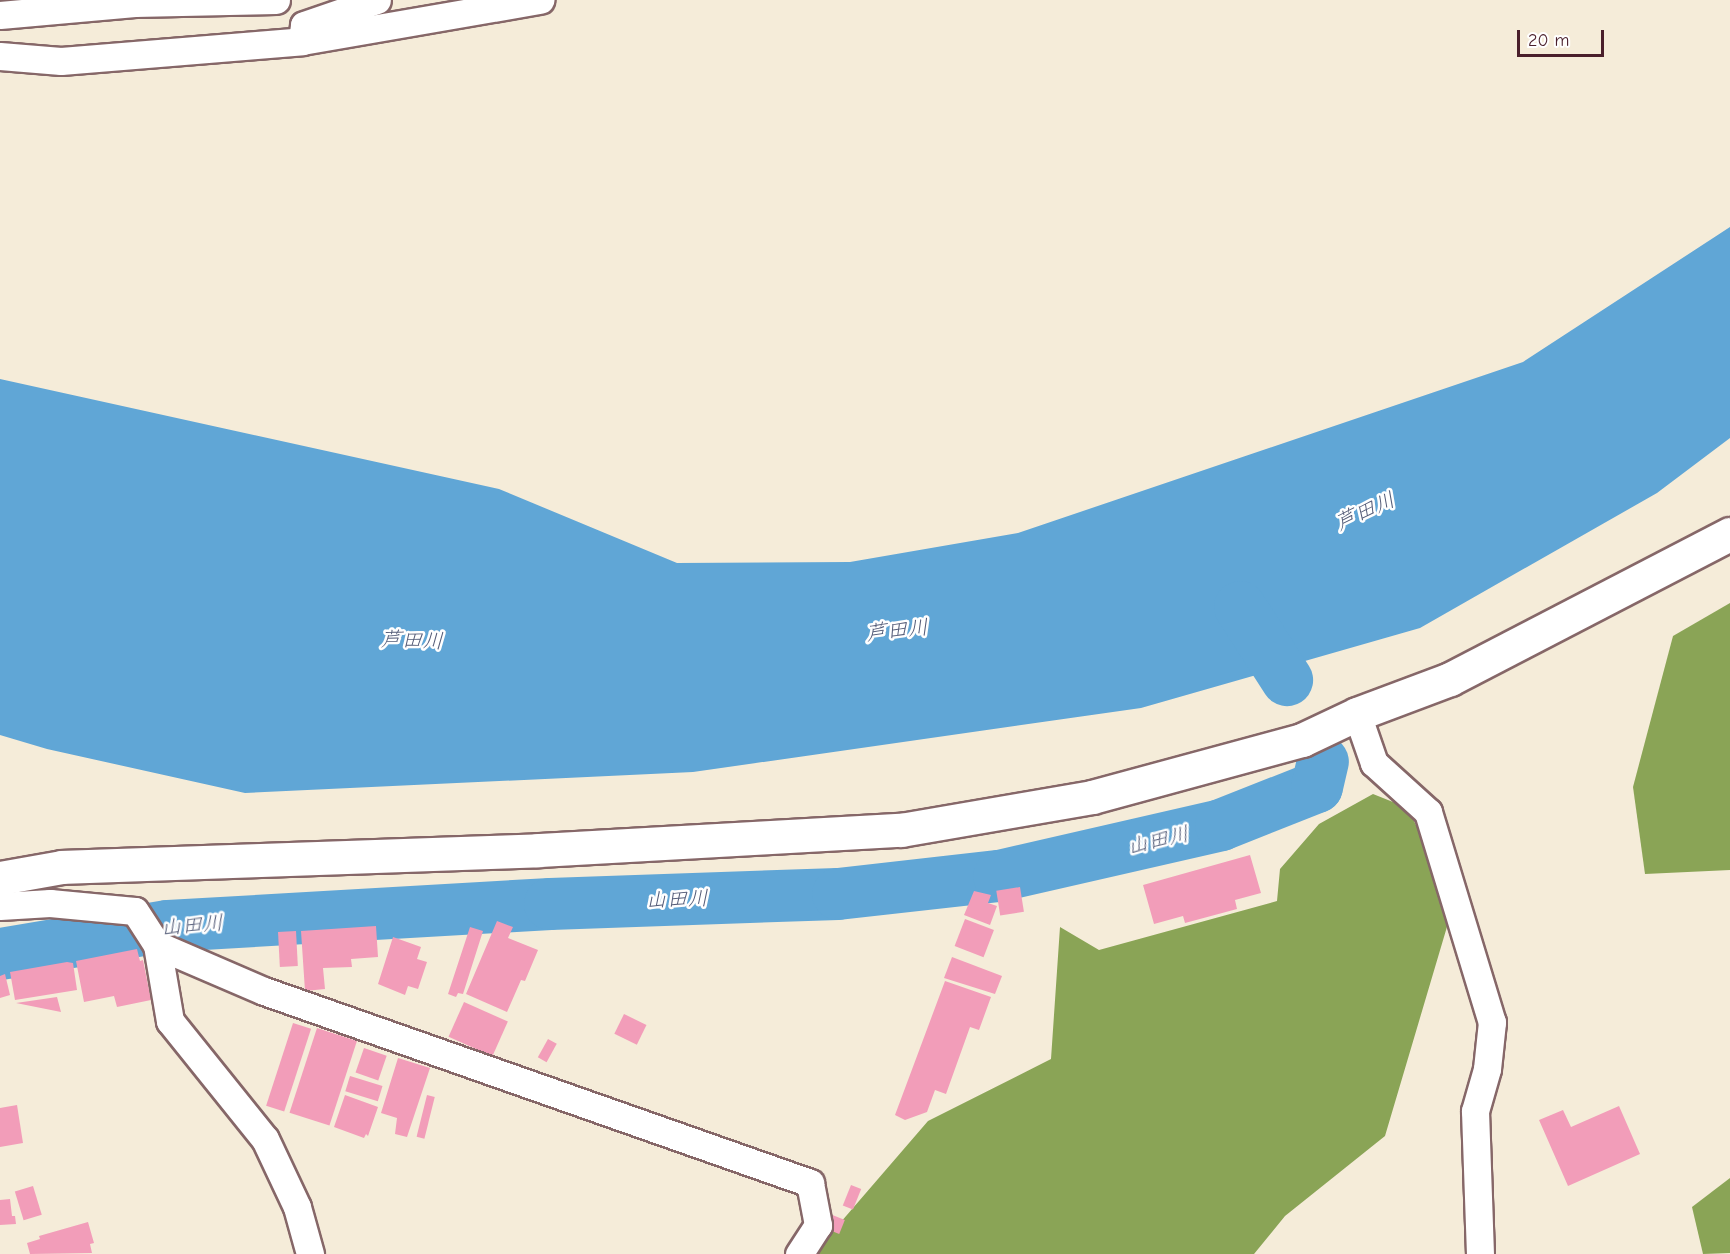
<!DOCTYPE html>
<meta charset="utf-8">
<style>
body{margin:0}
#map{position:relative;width:1730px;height:1254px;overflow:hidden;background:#f5ecd9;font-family:"Comic Neue","Klee One",sans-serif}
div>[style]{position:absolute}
.forest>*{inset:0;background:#8aa456}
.water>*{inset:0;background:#60a6d6}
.river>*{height:52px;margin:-26px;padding:0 26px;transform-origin:26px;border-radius:26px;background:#60a6d6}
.building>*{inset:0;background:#f29db9;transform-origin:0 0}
.roads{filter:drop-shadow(2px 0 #866768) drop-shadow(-2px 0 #866768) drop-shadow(0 2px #866768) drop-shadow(0 -2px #866768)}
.street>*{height:27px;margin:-13.5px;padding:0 13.5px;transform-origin:13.5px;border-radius:13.5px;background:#fff}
.secondary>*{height:33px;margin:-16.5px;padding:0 16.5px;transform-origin:16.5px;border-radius:16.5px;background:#fff}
span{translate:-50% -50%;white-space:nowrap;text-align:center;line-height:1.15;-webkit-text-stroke:5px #fff;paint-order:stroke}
.water-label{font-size:21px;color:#545c78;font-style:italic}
.scale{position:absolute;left:1517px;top:30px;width:87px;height:27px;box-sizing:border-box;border:3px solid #4a1f2b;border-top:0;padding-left:8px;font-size:18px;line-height:21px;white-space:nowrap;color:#4a1f2b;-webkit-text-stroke:4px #fff;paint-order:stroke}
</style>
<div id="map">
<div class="forest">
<div style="clip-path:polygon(1730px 603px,1730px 870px,1645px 874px,1633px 787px,1673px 636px)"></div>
<div style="clip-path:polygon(1373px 794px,1408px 808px,1428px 851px,1449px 920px,1385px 1136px,1285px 1216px,1254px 1254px,816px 1254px,834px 1230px,928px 1121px,1051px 1059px,1060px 927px,1099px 950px,1277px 901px,1280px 869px,1319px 824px)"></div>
<div style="clip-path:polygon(1730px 1178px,1730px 1253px,1703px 1254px,1692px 1207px)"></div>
</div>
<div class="water">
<div style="clip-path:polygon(1730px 227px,1730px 438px,1657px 493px,1420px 628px,1141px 708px,693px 772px,245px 793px,47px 749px,0 735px,0 379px,499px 489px,677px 563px,850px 562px,1018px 533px,1523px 362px)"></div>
</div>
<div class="river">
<div style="left:1240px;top:607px;width:87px;rotate:57.2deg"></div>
<div style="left:0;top:954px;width:170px;rotate:-9.5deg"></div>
<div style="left:168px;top:926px;width:383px;rotate:-3.3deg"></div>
<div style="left:550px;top:904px;width:288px;rotate:-2deg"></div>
<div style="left:838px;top:894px;width:162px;rotate:-6.4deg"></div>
<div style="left:999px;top:876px;width:228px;rotate:-12.9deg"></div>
<div style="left:1221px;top:825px;width:103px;rotate:-21.6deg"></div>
<div style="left:1317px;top:787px;width:26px;rotate:-77deg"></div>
</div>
<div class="building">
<div style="clip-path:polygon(1250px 855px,1261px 893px,1235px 900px,1237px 909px,1185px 923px,1183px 916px,1154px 924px,1143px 885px)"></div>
<div style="left:1020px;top:887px;width:25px;height:24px;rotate:81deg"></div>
<div style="clip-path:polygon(974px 891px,991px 895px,988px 903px,997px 906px,990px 925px,964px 915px)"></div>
<div style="left:965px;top:919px;width:31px;height:29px;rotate:21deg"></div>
<div style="clip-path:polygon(497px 921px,513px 927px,508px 938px,538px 950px,525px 981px,521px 980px,507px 1012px,466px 994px)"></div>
<div style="clip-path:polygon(376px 926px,378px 957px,351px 959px,352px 967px,323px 968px,325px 989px,305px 991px,301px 931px)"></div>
<div style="clip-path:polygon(470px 927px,483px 931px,463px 994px,458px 993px,456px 997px,448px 994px)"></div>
<div style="left:296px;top:931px;width:35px;height:18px;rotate:87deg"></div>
<div style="clip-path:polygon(393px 937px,421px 947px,417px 959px,427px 962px,418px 989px,408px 986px,405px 995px,378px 984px)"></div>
<div style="clip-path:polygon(137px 949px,140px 961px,143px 960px,151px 1000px,117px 1007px,114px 996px,84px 1002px,76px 961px)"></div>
<div style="clip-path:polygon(952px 957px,1002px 976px,995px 994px,944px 978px)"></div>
<div style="clip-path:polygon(67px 962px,73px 963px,77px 990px,15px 1000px,10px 972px)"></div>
<div style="clip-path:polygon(5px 974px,10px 995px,0 998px,0 976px)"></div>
<div style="clip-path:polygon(945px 981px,991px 997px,979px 1030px,970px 1027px,946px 1094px,935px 1090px,927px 1112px,905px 1120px,895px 1115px)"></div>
<div style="clip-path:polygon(57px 997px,61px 1012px,16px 1003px)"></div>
<div style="left:464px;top:1002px;width:48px;height:38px;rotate:24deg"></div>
<div style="left:624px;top:1014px;width:25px;height:22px;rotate:26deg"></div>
<div style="left:293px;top:1023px;width:19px;height:87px;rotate:18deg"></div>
<div style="left:317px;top:1028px;width:42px;height:89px;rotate:18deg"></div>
<div style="left:548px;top:1039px;width:10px;height:21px;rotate:29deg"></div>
<div style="left:364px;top:1048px;width:24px;height:26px;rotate:19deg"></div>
<div style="clip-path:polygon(398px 1058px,430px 1068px,407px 1137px,395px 1134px,397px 1118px,381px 1113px)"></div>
<div style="left:350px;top:1076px;width:34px;height:16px;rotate:17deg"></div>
<div style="clip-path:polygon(345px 1095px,378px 1107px,368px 1136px,366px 1134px,364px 1138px,334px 1127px)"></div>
<div style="left:427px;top:1095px;width:8px;height:43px;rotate:14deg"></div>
<div style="clip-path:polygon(17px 1105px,23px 1143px,0 1147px,0 1108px)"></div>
<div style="clip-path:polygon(1619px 1106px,1640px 1154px,1568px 1186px,1539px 1120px,1563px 1110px,1571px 1127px)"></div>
<div style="left:851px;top:1185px;width:11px;height:22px;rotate:22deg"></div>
<div style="left:33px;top:1186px;width:30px;height:19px;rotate:73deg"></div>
<div style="clip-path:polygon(10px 1199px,12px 1216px,15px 1216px,16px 1224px,0 1225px,0 1200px)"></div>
<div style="left:830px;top:1214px;width:16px;height:15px;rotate:22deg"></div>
<div style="clip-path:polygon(88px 1222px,94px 1243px,90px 1244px,92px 1253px,30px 1254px,27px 1243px,40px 1239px,39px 1236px)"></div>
</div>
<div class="roads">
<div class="street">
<div style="left:0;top:15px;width:135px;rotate:-5.1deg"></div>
<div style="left:134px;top:3px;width:142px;rotate:-1.2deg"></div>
<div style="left:302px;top:40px;width:15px;rotate:-82deg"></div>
<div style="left:304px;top:25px;width:77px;rotate:-18.9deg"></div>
<div style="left:0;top:56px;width:61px;rotate:4.7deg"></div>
<div style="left:61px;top:61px;width:242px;rotate:-4.7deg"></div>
<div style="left:302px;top:41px;width:242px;rotate:-9.8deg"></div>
<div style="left:1357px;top:714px;width:52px;rotate:70.9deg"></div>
<div style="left:1374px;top:763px;width:73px;rotate:42.2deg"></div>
<div style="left:1428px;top:812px;width:220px;rotate:73.1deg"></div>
<div style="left:1492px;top:1022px;width:47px;rotate:96.1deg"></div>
<div style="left:1487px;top:1069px;width:44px;rotate:105.9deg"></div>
<div style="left:1475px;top:1111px;width:143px;rotate:88deg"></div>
<div style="left:0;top:906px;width:50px;rotate:-3.4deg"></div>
<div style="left:50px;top:903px;width:85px;rotate:5.4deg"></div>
<div style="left:135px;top:911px;width:40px;rotate:57.1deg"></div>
<div style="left:157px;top:945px;width:77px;rotate:80.3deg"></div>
<div style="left:170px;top:1021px;width:151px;rotate:51.2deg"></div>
<div style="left:265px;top:1139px;width:75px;rotate:64.8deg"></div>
<div style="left:297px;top:1207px;width:49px;rotate:74.5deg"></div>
<div style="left:157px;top:945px;width:116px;rotate:23.3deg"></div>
<div style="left:264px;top:991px;width:579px;rotate:19.37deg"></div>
<div style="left:810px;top:1183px;width:43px;rotate:79.2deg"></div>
<div style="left:818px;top:1225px;width:35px;rotate:123deg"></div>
</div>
<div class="secondary">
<div style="left:0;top:878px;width:63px;rotate:-10.1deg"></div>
<div style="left:62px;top:867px;width:476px;rotate:-2deg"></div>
<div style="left:538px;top:850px;width:364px;rotate:-3.2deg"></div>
<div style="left:901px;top:830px;width:194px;rotate:-9.8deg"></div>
<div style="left:1092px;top:797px;width:218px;rotate:-15.2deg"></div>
<div style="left:1302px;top:740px;width:61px;rotate:-25.3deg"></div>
<div style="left:1357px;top:714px;width:99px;rotate:-20.6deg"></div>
<div style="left:1450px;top:679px;width:315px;rotate:-27.4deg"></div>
</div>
</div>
<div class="water-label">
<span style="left:1365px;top:511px;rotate:-24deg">芦田川</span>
<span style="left:897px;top:630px;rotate:-6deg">芦田川</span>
<span style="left:412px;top:640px;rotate:2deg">芦田川</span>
<span style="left:1158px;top:840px;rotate:-13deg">山田川</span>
<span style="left:677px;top:899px;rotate:-2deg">山田川</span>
<span style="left:192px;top:925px;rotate:-5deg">山田川</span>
</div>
<div class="scale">20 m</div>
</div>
